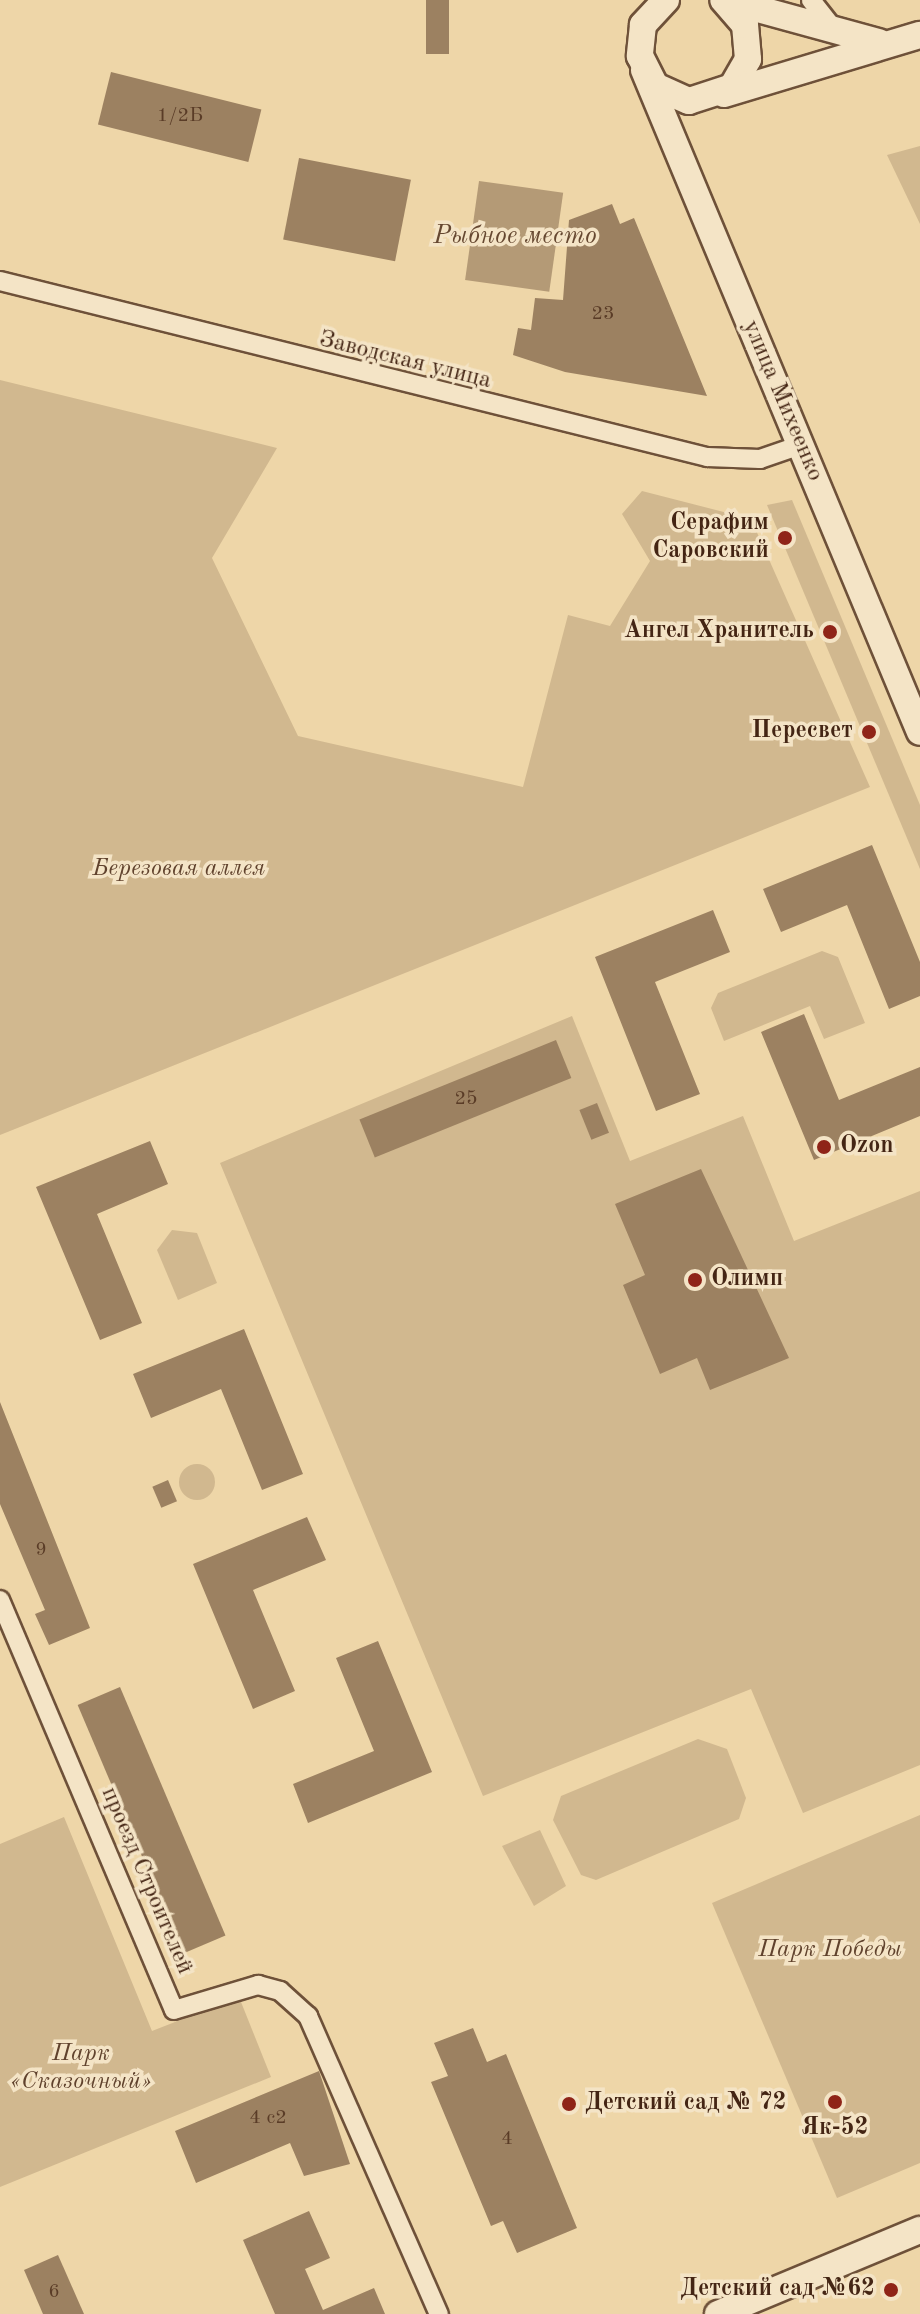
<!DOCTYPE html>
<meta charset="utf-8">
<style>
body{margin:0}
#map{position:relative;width:920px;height:2314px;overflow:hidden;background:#eed6a8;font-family:"Old Standard TT",serif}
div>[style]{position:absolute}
.green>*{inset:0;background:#d1b88f}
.round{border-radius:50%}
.water>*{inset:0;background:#b49a76;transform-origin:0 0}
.building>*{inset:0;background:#9c8161;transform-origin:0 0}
.roads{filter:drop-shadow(2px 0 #6e5139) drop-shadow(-2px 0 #6e5139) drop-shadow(0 2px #6e5139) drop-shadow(0 -2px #6e5139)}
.street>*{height:18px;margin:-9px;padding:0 9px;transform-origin:9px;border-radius:9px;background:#f4e4c6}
.secondary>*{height:26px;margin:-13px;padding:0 13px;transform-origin:13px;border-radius:13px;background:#f4e4c6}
.dots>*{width:22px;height:22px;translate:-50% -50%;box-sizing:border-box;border:4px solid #f4e4c6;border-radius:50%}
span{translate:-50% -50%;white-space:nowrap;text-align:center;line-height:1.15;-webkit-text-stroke:7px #f4e4c6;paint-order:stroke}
.number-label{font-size:20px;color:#5a3c27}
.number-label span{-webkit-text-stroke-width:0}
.street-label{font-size:24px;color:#442514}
.poi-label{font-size:24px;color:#442514;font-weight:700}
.right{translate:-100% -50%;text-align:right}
.left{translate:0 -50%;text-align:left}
.park-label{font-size:24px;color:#60422d;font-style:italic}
.water-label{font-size:26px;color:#664831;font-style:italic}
</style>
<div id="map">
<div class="green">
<div style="clip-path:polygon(920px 146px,920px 224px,887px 155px)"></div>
<div style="clip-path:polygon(0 380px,277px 448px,212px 558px,298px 736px,523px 787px,568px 615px,610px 626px,650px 561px,622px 514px,642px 491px,751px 519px,870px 787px,0 1135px)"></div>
<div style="clip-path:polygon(792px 500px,920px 805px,920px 869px,767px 505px)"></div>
<div style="clip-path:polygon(822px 951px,838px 957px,865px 1023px,824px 1039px,810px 1006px,724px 1041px,711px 1008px,718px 993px)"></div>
<div style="clip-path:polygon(572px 1016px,630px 1161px,743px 1116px,794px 1241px,920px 1191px,920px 1765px,803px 1813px,751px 1689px,483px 1796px,220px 1163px)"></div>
<div style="clip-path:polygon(172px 1230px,197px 1233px,217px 1283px,178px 1300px,157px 1250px)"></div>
<div class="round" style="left:179px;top:1464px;width:36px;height:36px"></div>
<div style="clip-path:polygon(698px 1739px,727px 1749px,746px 1798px,739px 1819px,596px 1880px,581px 1875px,553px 1820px,561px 1796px)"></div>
<div style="clip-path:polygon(920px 1815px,920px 2163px,837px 2198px,712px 1903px)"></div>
<div style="clip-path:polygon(64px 1817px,152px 2031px,239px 1997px,271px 2077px,0 2187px,0 1844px)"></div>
<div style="clip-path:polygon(540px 1830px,566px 1886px,534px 1906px,502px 1846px)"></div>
</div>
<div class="water">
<div style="left:479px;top:181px;width:85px;height:100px;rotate:8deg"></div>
</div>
<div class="building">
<div style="left:426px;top:0;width:23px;height:54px"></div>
<div style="left:111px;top:72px;width:155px;height:54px;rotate:14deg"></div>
<div style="left:299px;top:158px;width:114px;height:83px;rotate:11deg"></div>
<div style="clip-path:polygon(612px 204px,620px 224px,634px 218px,707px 396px,565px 372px,513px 355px,518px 328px,531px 330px,535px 298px,563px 300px,569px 220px)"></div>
<div style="clip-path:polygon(872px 845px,920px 962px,920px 996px,889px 1009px,847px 905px,781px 932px,763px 889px)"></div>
<div style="clip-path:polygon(713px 910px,730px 952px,655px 982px,700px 1094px,656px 1111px,595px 957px)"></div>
<div style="clip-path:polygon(804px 1014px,839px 1100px,920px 1067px,920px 1116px,814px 1160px,761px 1032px)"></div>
<div style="left:556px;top:1040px;width:41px;height:212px;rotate:68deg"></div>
<div style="left:597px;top:1103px;width:32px;height:19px;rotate:68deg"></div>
<div style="clip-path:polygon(150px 1141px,168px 1184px,97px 1214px,142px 1323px,100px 1340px,36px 1187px)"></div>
<div style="clip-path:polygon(701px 1169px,789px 1358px,710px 1390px,697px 1358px,660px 1374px,623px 1285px,645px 1275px,615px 1204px)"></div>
<div style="clip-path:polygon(244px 1329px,303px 1474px,262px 1490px,221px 1389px,151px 1418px,133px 1374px)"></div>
<div style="clip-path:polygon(0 1402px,90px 1628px,49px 1645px,35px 1614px,45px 1610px,0 1504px)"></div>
<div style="left:168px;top:1480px;width:23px;height:17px;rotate:67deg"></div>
<div style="clip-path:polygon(307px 1517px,326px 1560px,253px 1590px,295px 1691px,253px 1709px,193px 1564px)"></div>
<div style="clip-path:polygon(378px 1641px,432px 1772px,308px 1823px,293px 1784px,374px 1751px,336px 1658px)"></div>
<div style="left:120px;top:1687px;width:270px;height:46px;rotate:67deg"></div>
<div style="clip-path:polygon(473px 2028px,487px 2062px,506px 2054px,577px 2228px,517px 2253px,503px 2221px,491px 2226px,431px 2082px,448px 2076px,434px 2043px)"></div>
<div style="clip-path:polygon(319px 2071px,350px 2164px,304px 2176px,290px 2143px,196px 2183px,175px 2131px)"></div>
<div style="clip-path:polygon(309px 2211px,330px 2258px,305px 2269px,323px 2310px,374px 2288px,385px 2314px,275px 2314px,243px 2240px)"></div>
<div style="clip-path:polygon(58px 2255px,84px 2314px,43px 2314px,24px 2270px)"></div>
</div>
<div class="roads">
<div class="street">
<div style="left:811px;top:0;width:37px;rotate:52deg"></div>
<div style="left:0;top:281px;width:729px;rotate:13.98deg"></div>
<div style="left:707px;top:457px;width:53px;rotate:2.2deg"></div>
<div style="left:760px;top:459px;width:43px;rotate:-18.9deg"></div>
<div style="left:0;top:1600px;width:445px;rotate:67deg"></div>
<div style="left:174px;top:2010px;width:88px;rotate:-16.6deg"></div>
<div style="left:258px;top:1985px;width:23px;rotate:15deg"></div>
<div style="left:280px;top:1991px;width:38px;rotate:42deg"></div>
<div style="left:308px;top:2016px;width:326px;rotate:66.3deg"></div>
</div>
<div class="secondary">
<div style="left:666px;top:0;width:34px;rotate:133deg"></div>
<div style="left:643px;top:25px;width:31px;rotate:96deg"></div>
<div style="left:640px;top:56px;width:34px;rotate:63deg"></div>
<div style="left:655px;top:86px;width:37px;rotate:24deg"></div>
<div style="left:689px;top:101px;width:45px;rotate:-18deg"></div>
<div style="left:732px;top:87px;width:32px;rotate:-60deg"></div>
<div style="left:748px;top:59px;width:34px;rotate:-95deg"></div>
<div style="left:745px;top:25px;width:33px;rotate:-131deg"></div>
<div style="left:725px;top:0;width:160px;rotate:15.3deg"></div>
<div style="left:644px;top:70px;width:717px;rotate:67.37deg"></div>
<div style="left:724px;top:94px;width:205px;rotate:-16.8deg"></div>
<div style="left:718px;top:2314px;width:219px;rotate:-22.6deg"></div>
</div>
</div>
<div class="dots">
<div style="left:785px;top:538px;background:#8f2418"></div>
<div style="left:830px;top:632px;background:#8f2418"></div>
<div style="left:869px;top:732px;background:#8f2418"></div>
<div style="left:824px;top:1147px;background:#8f2418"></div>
<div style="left:695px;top:1280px;background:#8f2418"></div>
<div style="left:835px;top:2102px;background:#8f2418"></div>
<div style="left:569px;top:2104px;background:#8f2418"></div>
<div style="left:891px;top:2290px;background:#8f2418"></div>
</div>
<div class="number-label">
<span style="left:180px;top:116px">1/2Б</span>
<span style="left:603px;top:314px">23</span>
<span style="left:466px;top:1099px">25</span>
<span style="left:41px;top:1550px">9</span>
<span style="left:268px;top:2118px">4 с2</span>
<span style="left:507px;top:2139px">4</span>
<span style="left:54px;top:2292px">6</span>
</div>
<div class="street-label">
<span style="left:405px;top:361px;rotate:14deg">Заводская улица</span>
<span style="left:782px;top:401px;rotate:67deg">улица Михеенко</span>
<span style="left:146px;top:1881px;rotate:67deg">проезд Строителей</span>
</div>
<div class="poi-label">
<span class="right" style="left:769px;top:538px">Серафим<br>Саровский</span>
<span class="right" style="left:814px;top:632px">Ангел Хранитель</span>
<span class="right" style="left:853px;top:732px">Пересвет</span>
<span class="left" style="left:840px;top:1147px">Ozon</span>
<span class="left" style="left:711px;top:1280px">Олимп</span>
<span class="left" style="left:585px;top:2104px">Детский сад № 72</span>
<span style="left:835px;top:2129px">Як-52</span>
<span class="right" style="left:875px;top:2290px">Детский сад №62</span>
</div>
<div class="park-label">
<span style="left:179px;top:870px">Березовая аллея</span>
<span style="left:830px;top:1951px">Парк Победы</span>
<span style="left:81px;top:2069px">Парк<br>«Сказочный»</span>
</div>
<div class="water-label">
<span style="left:515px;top:237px">Рыбное место</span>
</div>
</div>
